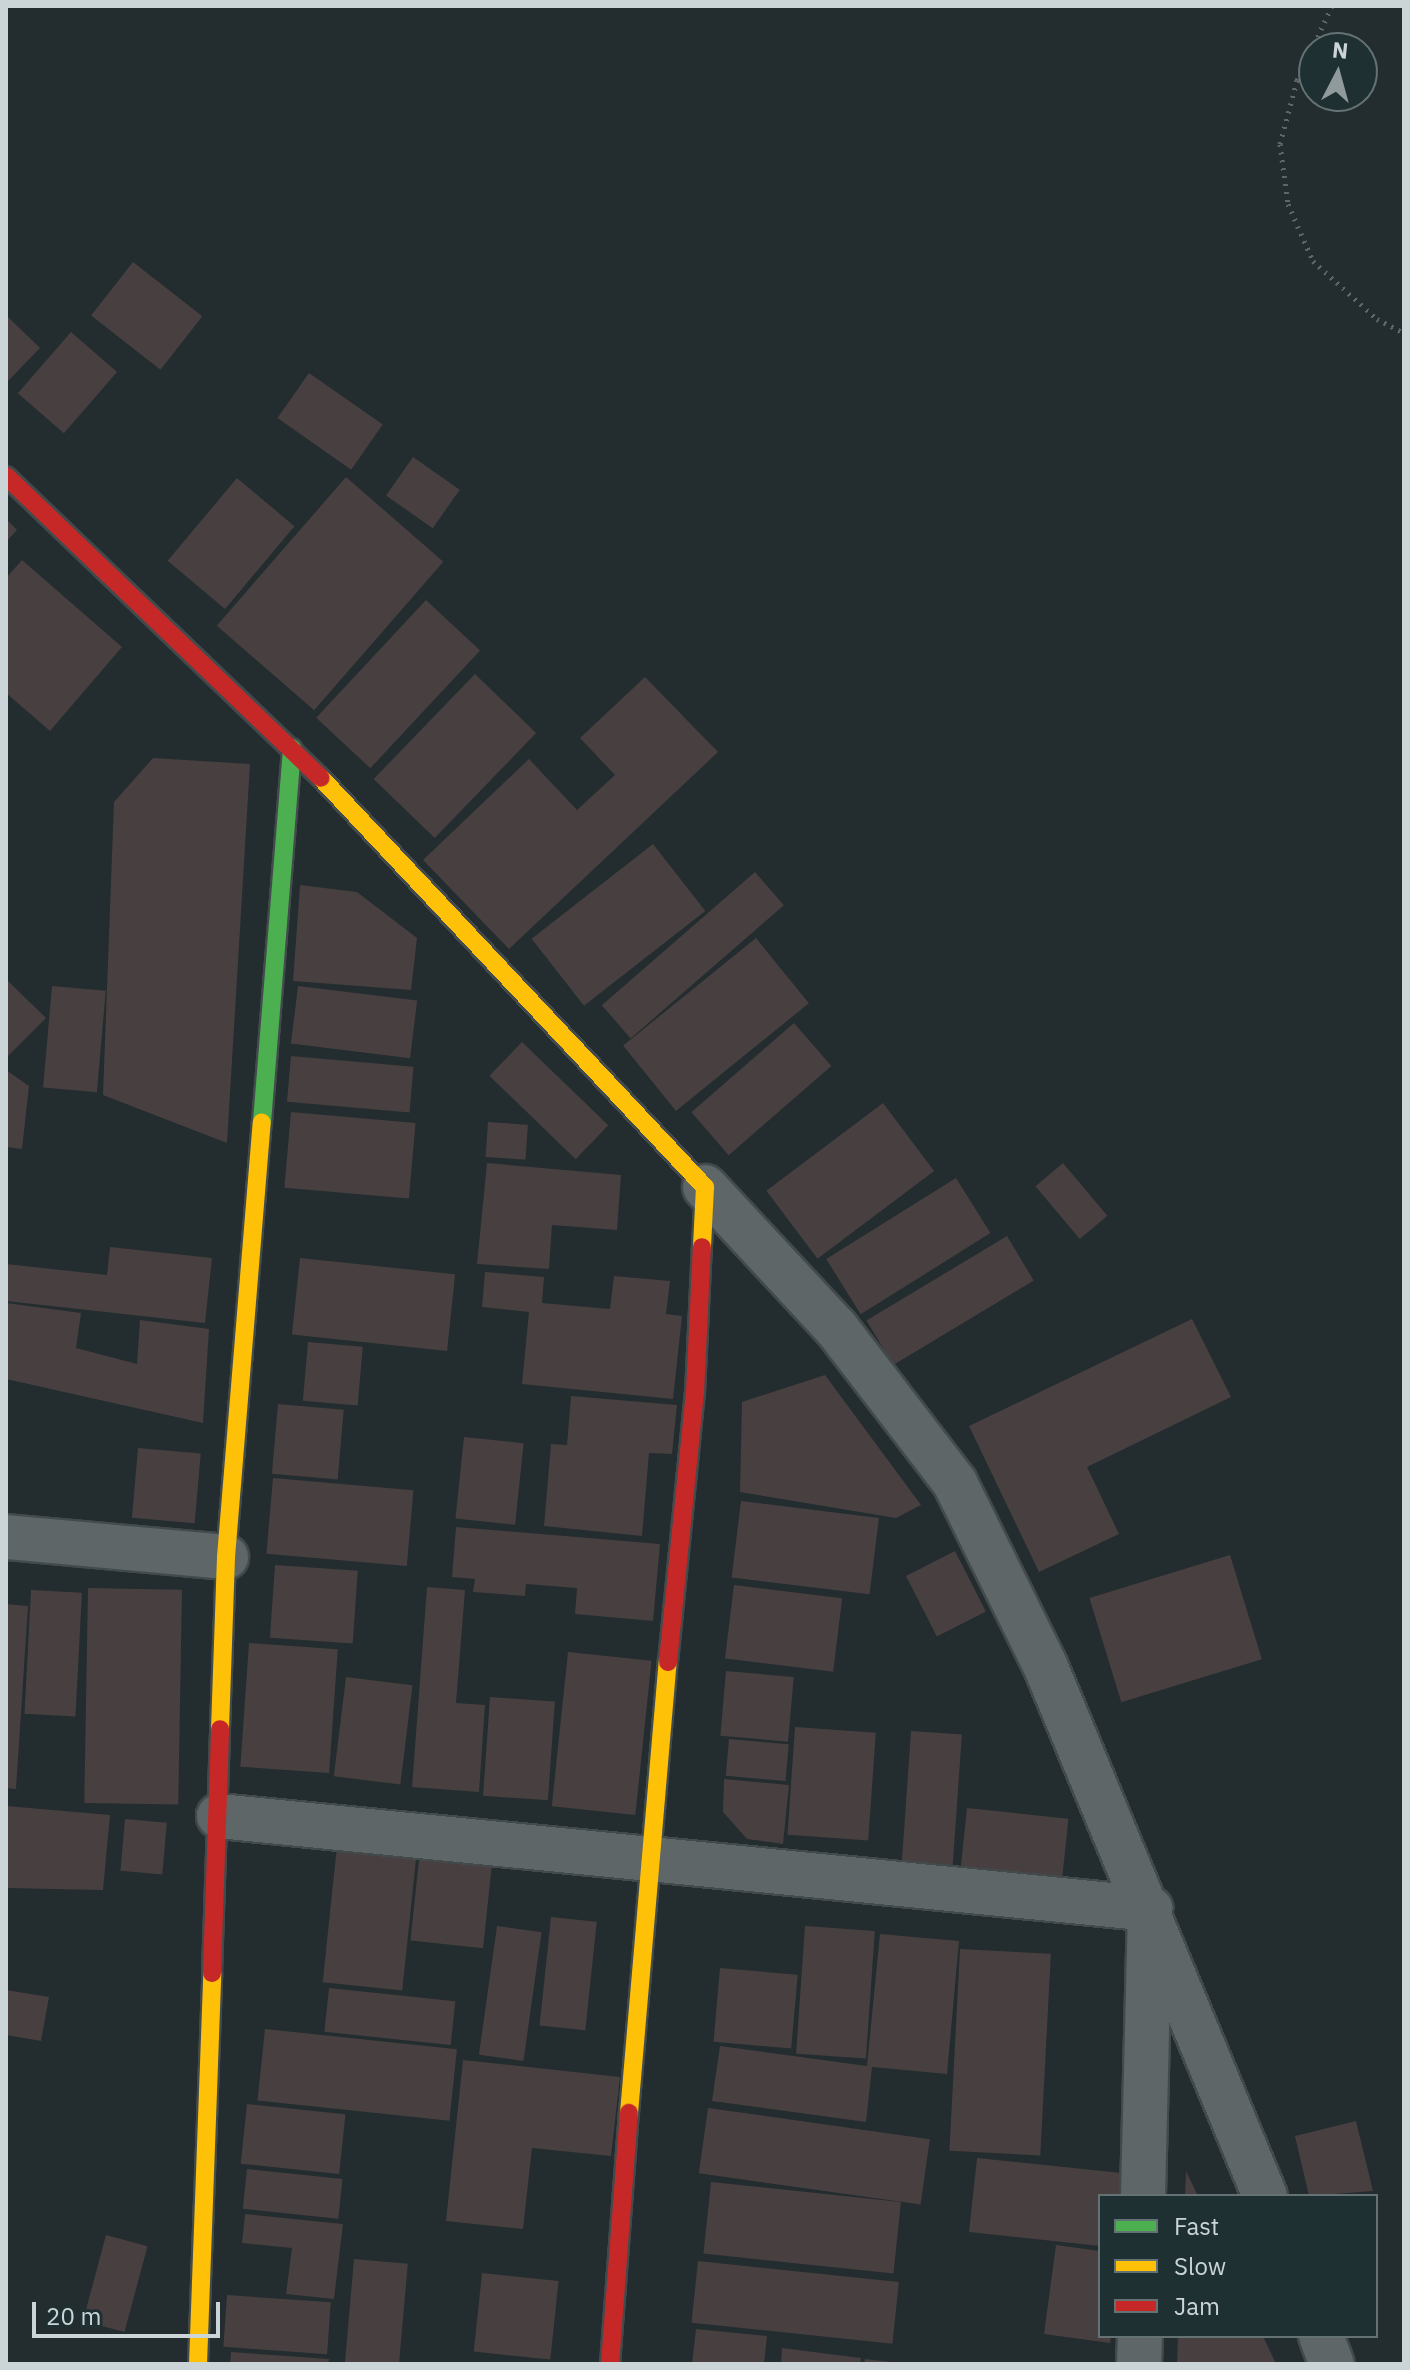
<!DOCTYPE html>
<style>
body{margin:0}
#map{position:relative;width:1410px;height:2370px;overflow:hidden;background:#232c2e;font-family:"IBM Plex Sans",sans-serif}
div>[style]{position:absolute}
.building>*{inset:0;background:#483f40;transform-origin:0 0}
.path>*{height:5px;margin-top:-2.5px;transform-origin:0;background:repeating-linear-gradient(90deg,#5f6667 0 2px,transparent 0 8px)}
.roads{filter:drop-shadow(2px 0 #424a4c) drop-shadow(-2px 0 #424a4c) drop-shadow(0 2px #424a4c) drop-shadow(0 -2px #424a4c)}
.street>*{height:44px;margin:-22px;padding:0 22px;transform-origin:22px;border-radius:22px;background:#5e6667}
.fast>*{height:18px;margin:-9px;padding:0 9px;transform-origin:9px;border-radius:9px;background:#4caf50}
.slow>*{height:18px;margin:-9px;padding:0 9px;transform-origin:9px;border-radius:9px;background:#ffc107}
.jam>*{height:18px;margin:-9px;padding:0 9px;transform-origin:9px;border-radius:9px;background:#c62828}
span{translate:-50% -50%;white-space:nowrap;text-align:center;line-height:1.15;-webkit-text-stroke:7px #1f3032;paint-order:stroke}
.frame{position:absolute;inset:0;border:8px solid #cbd5d7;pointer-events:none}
.legend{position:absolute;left:1098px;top:2194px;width:280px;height:144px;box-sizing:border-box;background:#1f3032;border:2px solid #647274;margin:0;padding:10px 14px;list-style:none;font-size:24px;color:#cbd5d7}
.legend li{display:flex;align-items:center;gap:16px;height:40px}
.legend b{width:40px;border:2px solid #647274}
.north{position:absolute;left:1298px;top:32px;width:80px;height:80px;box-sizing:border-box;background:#1f3032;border:2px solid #647274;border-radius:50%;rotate:6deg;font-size:22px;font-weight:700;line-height:32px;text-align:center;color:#cbd5d7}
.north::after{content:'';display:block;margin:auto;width:28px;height:36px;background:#909a9c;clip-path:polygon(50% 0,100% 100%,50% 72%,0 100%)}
.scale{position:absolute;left:32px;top:2302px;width:188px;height:36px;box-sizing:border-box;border:4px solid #cbd5d7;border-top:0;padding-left:10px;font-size:24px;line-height:28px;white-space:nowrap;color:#cbd5d7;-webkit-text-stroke:6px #1f3032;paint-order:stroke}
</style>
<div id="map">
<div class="building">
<div style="left:133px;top:262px;width:88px;height:68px;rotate:38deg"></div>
<div style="clip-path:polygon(6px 315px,40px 348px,8px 381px,6px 379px)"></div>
<div style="left:71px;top:332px;width:61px;height:81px;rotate:41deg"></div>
<div style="left:309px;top:373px;width:90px;height:55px;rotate:35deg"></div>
<div style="left:413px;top:457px;width:57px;height:47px;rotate:35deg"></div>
<div style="left:346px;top:477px;width:129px;height:197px;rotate:41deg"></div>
<div style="left:237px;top:478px;width:75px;height:108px;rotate:40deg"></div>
<div style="clip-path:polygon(6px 519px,17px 530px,6px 542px)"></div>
<div style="clip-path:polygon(22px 560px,122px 647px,50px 731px,6px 693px,6px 578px)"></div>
<div style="left:426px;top:600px;width:74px;height:161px;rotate:43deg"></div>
<div style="left:475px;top:674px;width:85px;height:146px;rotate:44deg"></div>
<div style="clip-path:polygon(645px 677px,718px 752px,509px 949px,423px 860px,529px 759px,577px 810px,615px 775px,580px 738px)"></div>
<div style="clip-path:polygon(153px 758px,250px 764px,227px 1143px,103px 1095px,114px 802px)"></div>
<div style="left:653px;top:844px;width:85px;height:154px;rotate:52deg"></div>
<div style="left:755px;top:872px;width:44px;height:203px;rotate:49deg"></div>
<div style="clip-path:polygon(300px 885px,357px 892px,417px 938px,411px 990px,293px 981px)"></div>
<div style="left:756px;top:938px;width:84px;height:171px;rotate:51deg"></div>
<div style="clip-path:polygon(6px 979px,46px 1018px,6px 1058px)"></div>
<div style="left:52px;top:986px;width:54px;height:102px;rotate:5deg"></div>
<div style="left:298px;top:986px;width:120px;height:58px;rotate:7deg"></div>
<div style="left:794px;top:1023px;width:57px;height:136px;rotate:49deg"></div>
<div style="left:522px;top:1042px;width:120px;height:47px;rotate:44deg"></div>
<div style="left:291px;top:1056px;width:123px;height:46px;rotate:5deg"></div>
<div style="clip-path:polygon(6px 1070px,29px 1086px,22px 1149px,6px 1147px)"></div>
<div style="left:883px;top:1103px;width:85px;height:146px;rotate:53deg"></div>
<div style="left:291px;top:1112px;width:125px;height:76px;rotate:5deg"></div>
<div style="left:488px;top:1122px;width:40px;height:35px;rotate:4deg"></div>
<div style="clip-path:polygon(487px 1163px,621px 1175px,617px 1230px,552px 1225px,549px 1269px,477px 1264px)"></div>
<div style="left:1063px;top:1163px;width:69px;height:36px;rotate:50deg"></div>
<div style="left:956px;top:1178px;width:65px;height:153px;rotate:58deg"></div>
<div style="left:1007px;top:1236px;width:52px;height:164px;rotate:59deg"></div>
<div style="clip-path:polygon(110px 1247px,212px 1258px,205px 1323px,6px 1301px,6px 1264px,107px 1275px)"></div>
<div style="left:300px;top:1258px;width:156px;height:77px;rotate:6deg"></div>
<div style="clip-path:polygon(485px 1272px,544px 1277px,542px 1303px,610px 1309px,614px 1276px,670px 1281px,666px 1314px,682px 1316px,673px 1399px,522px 1384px,529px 1312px,482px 1307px)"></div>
<div style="clip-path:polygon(6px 1303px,81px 1313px,76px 1348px,137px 1364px,140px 1320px,209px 1329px,203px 1423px,6px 1379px)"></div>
<div style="clip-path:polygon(1192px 1319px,1231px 1397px,1087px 1467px,1119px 1534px,1039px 1572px,969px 1426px)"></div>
<div style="left:308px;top:1342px;width:55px;height:59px;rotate:5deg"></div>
<div style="clip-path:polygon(825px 1375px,921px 1505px,896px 1518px,740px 1492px,742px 1402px)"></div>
<div style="clip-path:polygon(571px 1396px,677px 1405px,672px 1454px,649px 1453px,642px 1536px,544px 1526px,551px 1444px,567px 1445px)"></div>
<div style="left:278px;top:1404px;width:66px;height:70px;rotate:5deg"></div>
<div style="left:464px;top:1437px;width:60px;height:82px;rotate:6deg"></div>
<div style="left:138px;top:1448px;width:63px;height:70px;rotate:5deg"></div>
<div style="left:273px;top:1478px;width:141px;height:76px;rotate:5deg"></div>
<div style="left:741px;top:1501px;width:139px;height:77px;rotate:7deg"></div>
<div style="clip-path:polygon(456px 1527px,660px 1544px,653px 1621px,575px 1614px,577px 1588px,526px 1584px,525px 1596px,473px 1592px,475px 1579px,452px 1577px)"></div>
<div style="left:955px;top:1551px;width:68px;height:55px;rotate:63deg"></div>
<div style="left:1230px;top:1555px;width:109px;height:147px;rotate:73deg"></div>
<div style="left:275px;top:1565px;width:83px;height:73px;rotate:4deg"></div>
<div style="left:734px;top:1585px;width:109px;height:74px;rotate:7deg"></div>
<div style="clip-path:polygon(427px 1587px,465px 1590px,456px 1703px,485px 1705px,479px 1792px,412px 1787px)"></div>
<div style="left:88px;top:1588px;width:94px;height:215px;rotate:1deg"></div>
<div style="left:31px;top:1590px;width:51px;height:124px;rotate:3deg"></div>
<div style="clip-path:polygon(6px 1604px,28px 1606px,16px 1789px,6px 1788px)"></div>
<div style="left:249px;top:1643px;width:89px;height:124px;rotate:4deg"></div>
<div style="left:568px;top:1652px;width:84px;height:155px;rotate:6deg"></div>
<div style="left:726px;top:1671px;width:68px;height:65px;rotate:5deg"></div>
<div style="left:346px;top:1677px;width:67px;height:100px;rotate:7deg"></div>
<div style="left:490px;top:1697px;width:65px;height:99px;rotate:4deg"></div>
<div style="left:795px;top:1727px;width:81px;height:108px;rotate:4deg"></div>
<div style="left:911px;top:1731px;width:51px;height:132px;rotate:4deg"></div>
<div style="left:729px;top:1739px;width:60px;height:37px;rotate:5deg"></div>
<div style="clip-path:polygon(724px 1779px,789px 1785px,783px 1844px,747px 1839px,723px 1812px)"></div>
<div style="clip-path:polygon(6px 1806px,110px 1815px,103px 1890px,6px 1888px)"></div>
<div style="left:967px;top:1808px;width:102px;height:64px;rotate:6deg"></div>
<div style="left:125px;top:1819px;width:42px;height:52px;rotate:5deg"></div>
<div style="left:337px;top:1846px;width:80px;height:137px;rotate:6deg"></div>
<div style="left:420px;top:1850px;width:73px;height:91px;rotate:6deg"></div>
<div style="left:551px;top:1917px;width:46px;height:109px;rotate:6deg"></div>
<div style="left:497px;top:1926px;width:45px;height:130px;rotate:8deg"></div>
<div style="left:805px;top:1926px;width:70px;height:128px;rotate:4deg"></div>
<div style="clip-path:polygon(880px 1934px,959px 1941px,947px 2074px,872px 2067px,866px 2122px,712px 2101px,720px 2046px,867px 2066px)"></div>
<div style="left:960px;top:1949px;width:91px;height:202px;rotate:3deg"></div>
<div style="left:720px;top:1968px;width:78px;height:74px;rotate:5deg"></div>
<div style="left:329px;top:1988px;width:127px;height:44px;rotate:6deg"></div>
<div style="clip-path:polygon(6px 1990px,49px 1997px,41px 2041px,6px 2035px)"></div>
<div style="left:265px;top:2029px;width:193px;height:72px;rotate:6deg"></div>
<div style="clip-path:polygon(463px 2060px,620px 2077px,611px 2156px,532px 2148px,523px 2229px,446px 2221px)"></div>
<div style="left:247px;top:2104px;width:99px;height:60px;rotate:6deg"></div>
<div style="left:708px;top:2108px;width:224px;height:66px;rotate:8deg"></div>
<div style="clip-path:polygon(1356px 2121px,1373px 2191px,1309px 2196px,1295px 2136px)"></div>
<div style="clip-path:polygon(977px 2158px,1131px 2174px,1128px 2196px,1100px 2196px,1100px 2246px,969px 2232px)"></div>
<div style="left:247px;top:2169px;width:96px;height:40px;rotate:6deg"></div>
<div style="clip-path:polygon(1186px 2171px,1198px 2196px,1185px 2196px)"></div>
<div style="left:711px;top:2182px;width:191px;height:72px;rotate:6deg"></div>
<div style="clip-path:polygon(245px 2214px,343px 2224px,334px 2299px,286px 2294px,292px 2248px,242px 2243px)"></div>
<div style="left:106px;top:2235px;width:43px;height:89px;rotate:15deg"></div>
<div style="clip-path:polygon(1056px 2245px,1100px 2251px,1100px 2336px,1111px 2336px,1110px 2343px,1044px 2334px)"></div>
<div style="left:354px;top:2259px;width:54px;height:106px;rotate:5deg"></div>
<div style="left:698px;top:2261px;width:202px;height:62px;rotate:6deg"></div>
<div style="left:482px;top:2273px;width:77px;height:79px;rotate:6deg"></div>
<div style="left:227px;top:2295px;width:104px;height:52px;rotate:4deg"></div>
<div style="clip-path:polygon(696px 2329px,767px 2336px,764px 2364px,692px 2364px)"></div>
<div style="clip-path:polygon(1178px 2336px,1263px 2336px,1276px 2364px,1177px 2364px)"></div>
<div style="clip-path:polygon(782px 2348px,861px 2358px,860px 2364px,781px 2364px)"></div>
<div style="clip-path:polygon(231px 2352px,329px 2359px,328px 2364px,230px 2364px)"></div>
<div style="clip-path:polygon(865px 2359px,891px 2362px,891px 2364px,864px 2364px)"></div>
</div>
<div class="path">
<div style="left:1332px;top:6px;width:82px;rotate:115.3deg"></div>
<div style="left:1297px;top:80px;width:66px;rotate:104.9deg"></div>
<div style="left:1280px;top:144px;width:61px;rotate:82.4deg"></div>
<div style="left:1288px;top:204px;width:62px;rotate:66.3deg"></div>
<div style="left:1313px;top:261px;width:86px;rotate:42.2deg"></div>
<div style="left:1377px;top:319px;width:30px;rotate:27deg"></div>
</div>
<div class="roads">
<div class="street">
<div style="left:705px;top:1187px;width:194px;rotate:47.1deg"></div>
<div style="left:837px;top:1329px;width:194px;rotate:52.5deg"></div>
<div style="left:955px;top:1483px;width:203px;rotate:63.7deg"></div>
<div style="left:1045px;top:1665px;width:575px;rotate:67.5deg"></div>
<div style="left:6px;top:1537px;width:221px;rotate:5.2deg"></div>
<div style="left:219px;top:1816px;width:936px;rotate:5.7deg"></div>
<div style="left:1150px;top:1909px;width:287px;rotate:91.4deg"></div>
<div style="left:1321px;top:2336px;width:30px;rotate:69deg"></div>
<div style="left:1139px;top:2364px;width:28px;rotate:-88deg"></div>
</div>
<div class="fast">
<div style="left:262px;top:1122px;width:375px;rotate:-85.4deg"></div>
</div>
<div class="slow">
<div style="left:321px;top:778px;width:561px;rotate:46.81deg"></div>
<div style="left:705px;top:1187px;width:60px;rotate:92.9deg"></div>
<div style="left:220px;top:1729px;width:172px;rotate:-88deg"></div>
<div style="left:226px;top:1557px;width:436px;rotate:-85.3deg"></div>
<div style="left:629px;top:2113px;width:453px;rotate:-85.1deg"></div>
<div style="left:198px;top:2364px;width:391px;rotate:-87.9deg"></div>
</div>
<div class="jam">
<div style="left:6px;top:476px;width:436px;rotate:43.8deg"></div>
<div style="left:668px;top:1662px;width:270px;rotate:-84.3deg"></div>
<div style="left:695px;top:1393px;width:146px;rotate:-87.3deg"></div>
<div style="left:212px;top:1973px;width:244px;rotate:-88.1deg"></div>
<div style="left:610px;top:2364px;width:252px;rotate:-85.7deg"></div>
</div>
</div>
<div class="frame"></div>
<ul class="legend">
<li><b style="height:10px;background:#4caf50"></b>Fast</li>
<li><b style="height:10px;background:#ffc107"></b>Slow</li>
<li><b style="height:10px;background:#c62828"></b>Jam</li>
</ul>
<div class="north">N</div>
<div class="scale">20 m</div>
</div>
